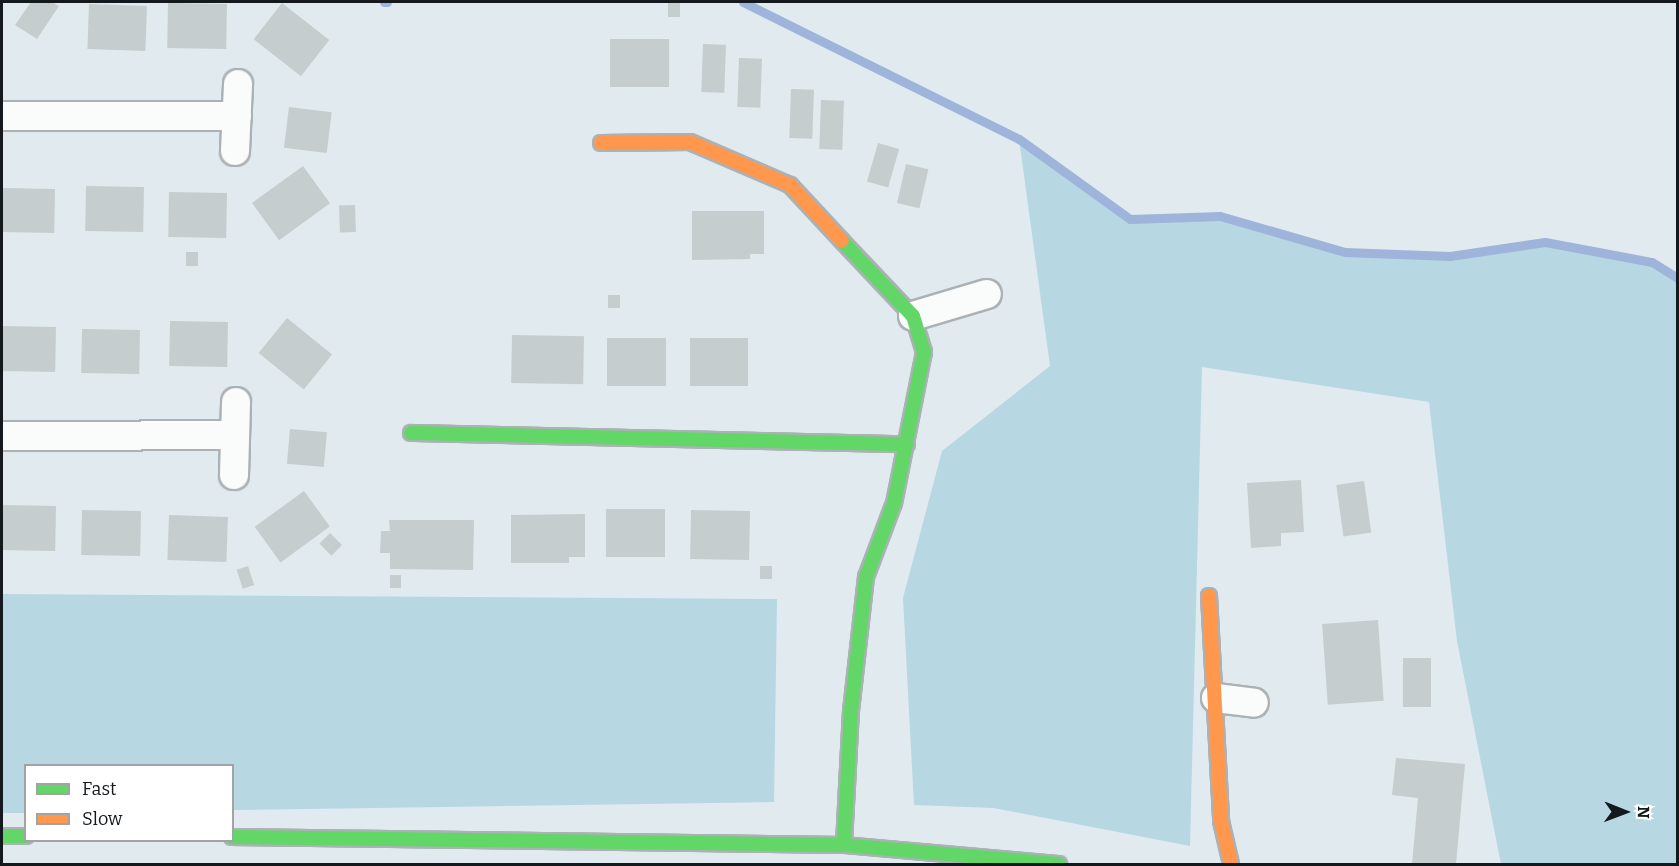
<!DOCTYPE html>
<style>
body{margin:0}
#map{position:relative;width:1679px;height:866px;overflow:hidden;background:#e1eaee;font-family:Bitter,serif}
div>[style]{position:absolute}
.green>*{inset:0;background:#b7d7e3}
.stream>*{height:9px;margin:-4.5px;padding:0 4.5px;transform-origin:4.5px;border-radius:4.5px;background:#9fb4db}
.building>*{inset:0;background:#c6cdcf;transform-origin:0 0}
.roads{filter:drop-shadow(2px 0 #abb2b5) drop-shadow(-2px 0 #abb2b5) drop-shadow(0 2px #abb2b5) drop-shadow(0 -2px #abb2b5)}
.street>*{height:28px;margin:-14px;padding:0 14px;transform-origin:14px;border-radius:14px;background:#fafcfc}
.fast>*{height:14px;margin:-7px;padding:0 7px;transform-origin:7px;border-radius:7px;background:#63d668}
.slow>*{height:14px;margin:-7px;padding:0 7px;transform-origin:7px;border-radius:7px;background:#ff974d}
span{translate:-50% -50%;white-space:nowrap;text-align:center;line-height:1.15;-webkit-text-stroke:4.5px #fff;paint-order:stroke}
.frame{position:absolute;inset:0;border:3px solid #13191c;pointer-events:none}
.legend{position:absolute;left:24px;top:764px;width:210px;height:78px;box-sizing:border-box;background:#fff;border:2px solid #a1a3a4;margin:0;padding:8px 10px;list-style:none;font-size:18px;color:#13191c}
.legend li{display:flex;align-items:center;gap:12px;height:30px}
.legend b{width:30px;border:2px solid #a1a3a4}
.north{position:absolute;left:1595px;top:782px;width:60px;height:60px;-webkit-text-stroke:4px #fff;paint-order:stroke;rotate:91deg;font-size:16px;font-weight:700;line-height:24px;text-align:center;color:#13191c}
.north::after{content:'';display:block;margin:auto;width:21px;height:27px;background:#13191c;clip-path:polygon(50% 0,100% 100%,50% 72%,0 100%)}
</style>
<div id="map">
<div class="green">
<div style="clip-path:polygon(1019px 139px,1130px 219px,1220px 216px,1345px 252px,1450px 256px,1545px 242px,1652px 262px,1677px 278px,1677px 864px,1501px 864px,1457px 641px,1429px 402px,1202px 367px,1190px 846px,994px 808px,914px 805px,903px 598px,942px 451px,1050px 366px)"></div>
<div style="clip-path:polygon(2px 594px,777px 599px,774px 802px,233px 810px,232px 766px,26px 766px,25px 813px,2px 813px)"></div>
</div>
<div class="stream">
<div style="left:384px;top:2px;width:3px"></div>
<div style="left:743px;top:2px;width:308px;rotate:26.4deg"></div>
<div style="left:1019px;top:139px;width:137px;rotate:35.8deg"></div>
<div style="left:1130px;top:219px;width:90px;rotate:-1.9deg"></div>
<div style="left:1220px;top:216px;width:130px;rotate:16.1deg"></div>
<div style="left:1345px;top:252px;width:105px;rotate:2.2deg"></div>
<div style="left:1450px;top:256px;width:96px;rotate:-8.4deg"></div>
<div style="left:1545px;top:242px;width:109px;rotate:10.6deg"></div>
<div style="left:1652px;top:262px;width:31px;rotate:32deg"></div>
</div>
<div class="building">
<div style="clip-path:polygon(31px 2px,52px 2px,59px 6px,37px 39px,15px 25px)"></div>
<div style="left:168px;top:3px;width:59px;height:45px;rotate:1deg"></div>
<div style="left:282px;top:3px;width:60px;height:46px;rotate:38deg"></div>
<div style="left:668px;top:3px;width:12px;height:14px"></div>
<div style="left:89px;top:4px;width:58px;height:45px;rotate:2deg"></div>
<div style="left:610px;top:39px;width:59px;height:48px"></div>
<div style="left:703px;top:44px;width:23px;height:48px;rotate:2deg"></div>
<div style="left:739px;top:58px;width:23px;height:49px;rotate:2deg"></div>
<div style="left:791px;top:89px;width:23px;height:49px;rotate:2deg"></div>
<div style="left:821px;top:100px;width:23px;height:49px;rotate:2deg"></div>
<div style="left:289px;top:107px;width:43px;height:41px;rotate:7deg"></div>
<div style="left:878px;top:143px;width:22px;height:40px;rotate:16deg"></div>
<div style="left:906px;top:164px;width:23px;height:40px;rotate:13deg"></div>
<div style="left:303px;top:166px;width:46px;height:63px;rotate:54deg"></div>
<div style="left:86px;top:186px;width:58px;height:45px;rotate:1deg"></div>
<div style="left:2px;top:188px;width:53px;height:44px;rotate:1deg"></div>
<div style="left:169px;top:192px;width:58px;height:45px;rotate:1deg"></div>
<div style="left:355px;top:205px;width:27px;height:16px;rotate:88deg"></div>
<div style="clip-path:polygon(692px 211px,764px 211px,764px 254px,750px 254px,750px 259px,692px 260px)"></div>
<div style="left:186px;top:252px;width:12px;height:14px"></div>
<div style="left:608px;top:295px;width:12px;height:13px"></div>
<div style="left:287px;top:318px;width:58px;height:45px;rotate:39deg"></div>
<div style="left:170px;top:321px;width:58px;height:45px;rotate:1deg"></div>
<div style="left:2px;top:326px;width:54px;height:45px;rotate:1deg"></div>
<div style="left:82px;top:329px;width:58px;height:44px;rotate:1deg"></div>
<div style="left:512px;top:335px;width:72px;height:48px;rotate:1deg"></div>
<div style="left:607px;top:338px;width:59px;height:48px"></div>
<div style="left:690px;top:338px;width:58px;height:48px"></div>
<div style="left:290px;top:429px;width:37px;height:35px;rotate:5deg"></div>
<div style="clip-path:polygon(1301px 480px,1304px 532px,1281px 533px,1281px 546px,1251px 548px,1247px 483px)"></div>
<div style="left:1364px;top:481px;width:52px;height:28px;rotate:82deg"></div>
<div style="left:304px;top:491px;width:44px;height:61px;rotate:54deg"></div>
<div style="left:2px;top:505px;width:54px;height:45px;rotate:1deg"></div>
<div style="left:606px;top:509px;width:59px;height:48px"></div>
<div style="left:82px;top:510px;width:59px;height:45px;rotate:1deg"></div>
<div style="left:691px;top:510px;width:59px;height:49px;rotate:1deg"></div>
<div style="clip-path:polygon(585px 514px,585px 557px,569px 557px,569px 563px,511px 563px,511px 515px)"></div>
<div style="left:169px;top:515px;width:59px;height:45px;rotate:2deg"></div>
<div style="clip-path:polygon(389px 520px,474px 520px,473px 570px,390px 569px,390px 553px,380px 553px,381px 531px,390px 531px)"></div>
<div style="left:330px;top:533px;width:17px;height:15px;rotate:45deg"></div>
<div style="left:248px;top:566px;width:20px;height:12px;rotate:72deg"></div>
<div style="left:760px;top:566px;width:12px;height:13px"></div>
<div style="left:390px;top:575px;width:11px;height:13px"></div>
<div style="left:1378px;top:620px;width:81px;height:56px;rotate:86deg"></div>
<div style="left:1403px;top:658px;width:28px;height:49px"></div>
<div style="clip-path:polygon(1396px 758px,1465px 764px,1456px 864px,1412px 864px,1418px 798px,1392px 795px)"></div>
</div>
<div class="roads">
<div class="street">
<div style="left:2px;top:116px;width:235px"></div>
<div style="left:235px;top:151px;width:67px;rotate:-87.4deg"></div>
<div style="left:913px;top:316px;width:77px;rotate:-16.6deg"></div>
<div style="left:2px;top:436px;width:233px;rotate:-0.2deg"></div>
<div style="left:234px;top:475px;width:73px;rotate:-88.4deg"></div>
<div style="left:1216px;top:698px;width:38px;rotate:7deg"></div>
</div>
<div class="fast">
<div style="left:842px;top:241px;width:103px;rotate:46.6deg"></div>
<div style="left:913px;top:316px;width:38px;rotate:73deg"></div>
<div style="left:924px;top:352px;width:154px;rotate:101.2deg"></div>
<div style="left:894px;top:503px;width:79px;rotate:110.7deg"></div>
<div style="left:866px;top:577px;width:134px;rotate:96.4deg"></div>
<div style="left:851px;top:710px;width:135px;rotate:93deg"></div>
<div style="left:411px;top:433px;width:496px;rotate:1.3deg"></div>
<div style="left:2px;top:836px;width:24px"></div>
<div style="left:232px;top:837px;width:612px;rotate:0.75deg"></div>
<div style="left:844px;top:845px;width:216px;rotate:5.1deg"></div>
</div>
<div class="slow">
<div style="left:601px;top:143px;width:89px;rotate:-0.6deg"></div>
<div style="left:690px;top:142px;width:109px;rotate:23.3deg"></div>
<div style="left:790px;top:185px;width:76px;rotate:47.1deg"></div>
<div style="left:1209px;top:596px;width:225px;rotate:86.9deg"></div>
<div style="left:1221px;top:821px;width:44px;rotate:76.9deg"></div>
</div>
</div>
<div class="frame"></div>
<ul class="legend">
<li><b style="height:8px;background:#63d668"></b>Fast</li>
<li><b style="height:8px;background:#ff974d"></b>Slow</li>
</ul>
<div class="north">N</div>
</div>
